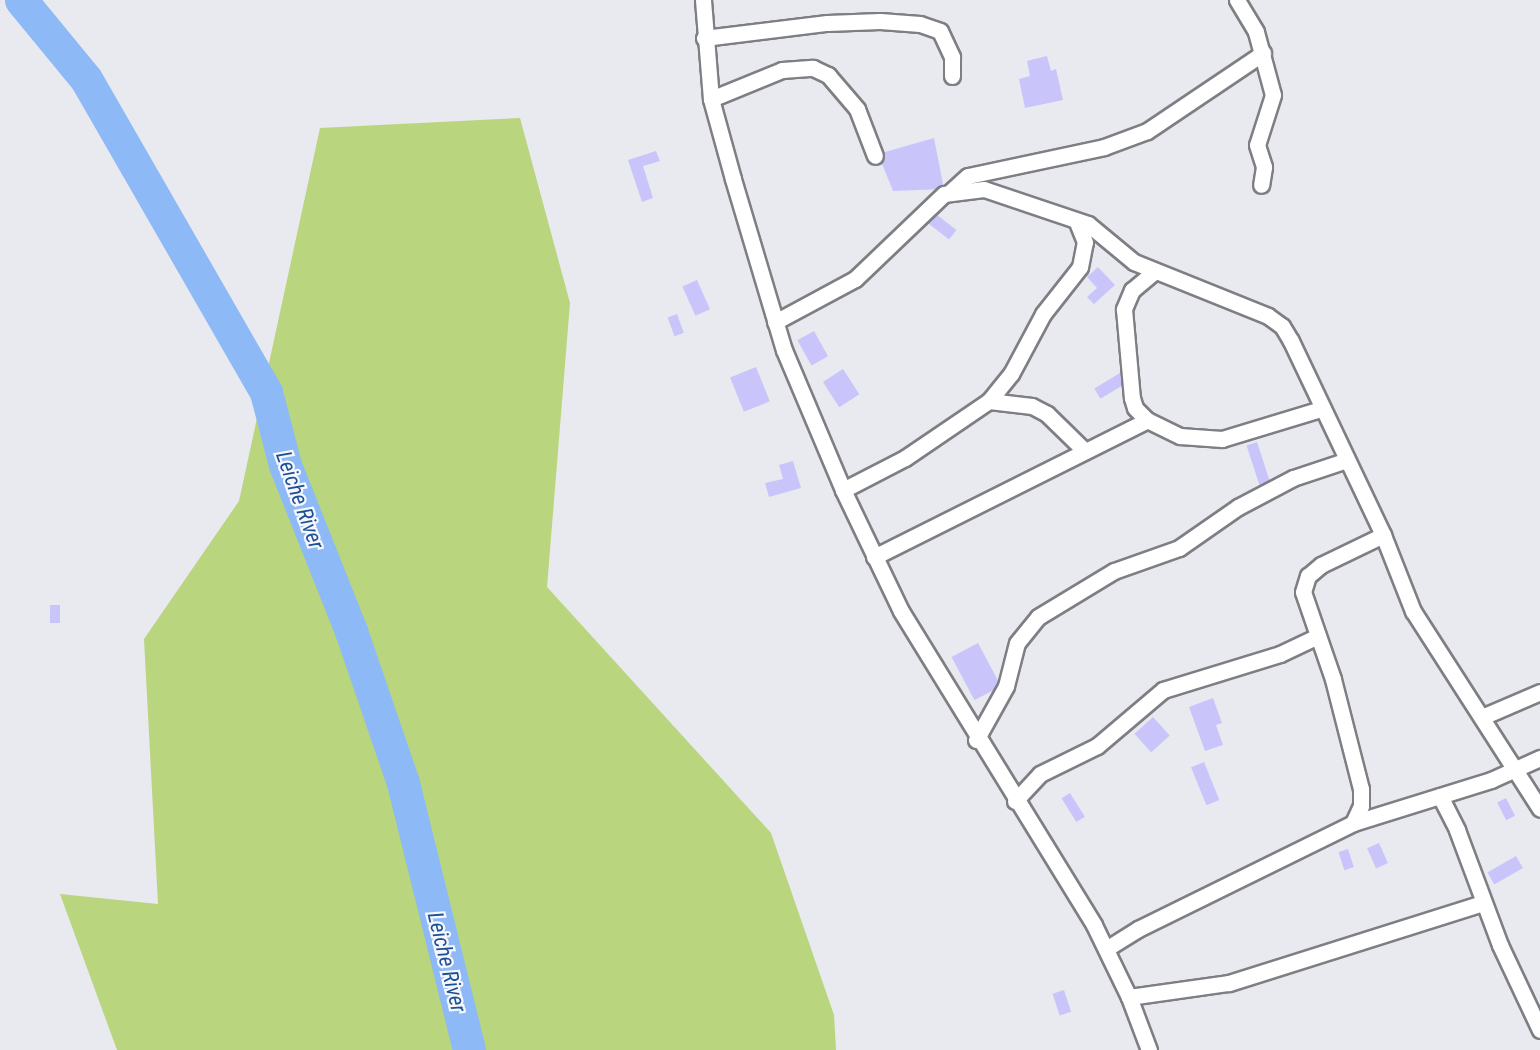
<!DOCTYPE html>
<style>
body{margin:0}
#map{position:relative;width:1540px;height:1050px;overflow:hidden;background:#e9e9f0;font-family:"Roboto Condensed",sans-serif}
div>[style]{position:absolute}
.green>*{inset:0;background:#b9d57d}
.river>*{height:33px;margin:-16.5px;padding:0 16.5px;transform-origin:16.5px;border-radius:16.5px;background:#8db9f6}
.building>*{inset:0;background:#c9c5fb;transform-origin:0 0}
.roads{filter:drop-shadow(2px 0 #7e7e84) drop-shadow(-2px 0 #7e7e84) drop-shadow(0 2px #7e7e84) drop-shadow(0 -2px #7e7e84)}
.minor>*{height:15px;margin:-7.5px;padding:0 7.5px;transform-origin:7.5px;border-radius:7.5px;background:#fff}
span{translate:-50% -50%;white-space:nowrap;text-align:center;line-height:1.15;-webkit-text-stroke:4.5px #f6f6fd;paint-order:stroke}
.water-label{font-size:22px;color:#1b5093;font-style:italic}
</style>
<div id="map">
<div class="green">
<div style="clip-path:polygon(520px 118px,570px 303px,547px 587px,771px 833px,834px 1015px,836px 1050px,117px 1050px,60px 894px,158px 904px,144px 639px,239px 501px,320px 128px)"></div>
</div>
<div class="river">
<div style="left:21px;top:0;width:102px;rotate:50.6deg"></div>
<div style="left:86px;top:79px;width:361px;rotate:60.1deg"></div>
<div style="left:266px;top:392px;width:75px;rotate:75.4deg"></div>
<div style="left:285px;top:465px;width:179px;rotate:68.3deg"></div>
<div style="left:351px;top:631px;width:161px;rotate:71.1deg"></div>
<div style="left:403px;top:783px;width:275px;rotate:76.1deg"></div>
</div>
<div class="building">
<div style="clip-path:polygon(1047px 56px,1051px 71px,1056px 69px,1063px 100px,1025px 108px,1019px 79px,1030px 76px,1027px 61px)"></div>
<div style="clip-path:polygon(934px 138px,944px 189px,893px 191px,878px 154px)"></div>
<div style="clip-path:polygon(656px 151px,660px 161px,643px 166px,653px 198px,642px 202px,628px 160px)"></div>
<div style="left:932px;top:211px;width:31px;height:12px;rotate:38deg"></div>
<div style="clip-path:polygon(1098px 267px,1115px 285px,1094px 304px,1087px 297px,1097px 288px,1087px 277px)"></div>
<div style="left:697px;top:280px;width:32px;height:16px;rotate:66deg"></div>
<div style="left:677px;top:314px;width:20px;height:10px;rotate:70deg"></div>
<div style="left:814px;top:331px;width:29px;height:19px;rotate:61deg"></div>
<div style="left:756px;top:367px;width:37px;height:28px;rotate:68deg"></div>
<div style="left:843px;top:369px;width:30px;height:24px;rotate:57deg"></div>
<div style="left:1120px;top:373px;width:12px;height:30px;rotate:59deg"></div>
<div style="left:1257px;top:442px;width:44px;height:11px;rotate:72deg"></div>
<div style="clip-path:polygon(793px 461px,801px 488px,769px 497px,765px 483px,783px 479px,779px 465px)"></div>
<div style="left:50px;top:605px;width:10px;height:18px"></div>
<div style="left:978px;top:643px;width:49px;height:30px;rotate:62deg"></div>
<div style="clip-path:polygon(1213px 698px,1222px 723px,1216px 725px,1223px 745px,1205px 751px,1189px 707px)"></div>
<div style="left:1153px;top:717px;width:25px;height:25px;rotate:48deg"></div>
<div style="left:1204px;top:762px;width:41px;height:14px;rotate:68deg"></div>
<div style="left:1070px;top:793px;width:28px;height:10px;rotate:58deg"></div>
<div style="left:1506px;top:798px;width:20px;height:10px;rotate:63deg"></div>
<div style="left:1379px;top:843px;width:22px;height:13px;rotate:66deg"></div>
<div style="left:1348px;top:849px;width:19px;height:10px;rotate:72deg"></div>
<div style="left:1516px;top:856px;width:14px;height:33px;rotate:60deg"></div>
<div style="left:1064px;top:990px;width:23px;height:12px;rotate:72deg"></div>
</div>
<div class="roads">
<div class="minor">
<div style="left:703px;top:0;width:99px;rotate:85.4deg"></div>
<div style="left:711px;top:99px;width:83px;rotate:74.6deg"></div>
<div style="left:733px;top:179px;width:178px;rotate:73.4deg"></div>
<div style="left:784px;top:350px;width:152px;rotate:67.1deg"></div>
<div style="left:843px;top:490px;width:134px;rotate:64.4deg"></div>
<div style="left:901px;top:611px;width:369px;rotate:58.4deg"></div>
<div style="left:1094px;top:925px;width:80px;rotate:64.1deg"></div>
<div style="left:1129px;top:997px;width:57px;rotate:69.3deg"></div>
<div style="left:1237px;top:0;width:37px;rotate:59deg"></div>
<div style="left:1256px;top:32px;width:65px;rotate:74.9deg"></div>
<div style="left:1273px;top:95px;width:52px;rotate:107.7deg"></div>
<div style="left:1257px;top:145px;width:23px;rotate:72deg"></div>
<div style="left:1264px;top:167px;width:18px;rotate:99deg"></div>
<div style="left:704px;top:38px;width:124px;rotate:-7deg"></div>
<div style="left:827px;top:23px;width:53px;rotate:-2.2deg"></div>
<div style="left:880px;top:21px;width:40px;rotate:4.3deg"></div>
<div style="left:920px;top:24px;width:21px;rotate:19deg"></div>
<div style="left:940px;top:31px;width:29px;rotate:65deg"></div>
<div style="left:952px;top:57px;width:19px;rotate:90deg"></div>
<div style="left:711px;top:99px;width:77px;rotate:-22.2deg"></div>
<div style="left:782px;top:70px;width:31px;rotate:-4deg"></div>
<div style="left:813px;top:68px;width:17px;rotate:25deg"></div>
<div style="left:828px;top:75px;width:45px;rotate:49.5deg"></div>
<div style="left:857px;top:109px;width:50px;rotate:69deg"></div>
<div style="left:950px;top:192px;width:24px;rotate:-42deg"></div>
<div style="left:968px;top:176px;width:139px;rotate:-12deg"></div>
<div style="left:1104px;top:147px;width:46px;rotate:-20.4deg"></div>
<div style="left:1147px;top:131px;width:140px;rotate:-33.9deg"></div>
<div style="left:1155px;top:271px;width:30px;rotate:140deg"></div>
<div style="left:1132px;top:290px;width:21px;rotate:113deg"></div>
<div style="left:1124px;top:309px;width:89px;rotate:84.9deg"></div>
<div style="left:1132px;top:398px;width:10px;rotate:73deg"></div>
<div style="left:1135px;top:408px;width:17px;rotate:45deg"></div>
<div style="left:1147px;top:420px;width:37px;rotate:26deg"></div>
<div style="left:1180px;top:436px;width:42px;rotate:4.1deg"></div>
<div style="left:1222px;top:439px;width:103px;rotate:-16.9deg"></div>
<div style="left:775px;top:322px;width:91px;rotate:-28.3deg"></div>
<div style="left:855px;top:279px;width:123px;rotate:-43.7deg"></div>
<div style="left:944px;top:194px;width:40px;rotate:-7.1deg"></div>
<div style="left:984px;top:189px;width:110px;rotate:18.6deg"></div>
<div style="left:1088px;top:224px;width:60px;rotate:39.6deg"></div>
<div style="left:1134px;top:262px;width:144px;rotate:21.9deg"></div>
<div style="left:1268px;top:316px;width:17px;rotate:36deg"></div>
<div style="left:1282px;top:326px;width:17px;rotate:59deg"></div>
<div style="left:1291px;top:341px;width:215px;rotate:64.6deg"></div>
<div style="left:1383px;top:535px;width:82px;rotate:68.5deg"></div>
<div style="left:1413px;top:611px;width:235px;rotate:57.3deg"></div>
<div style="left:989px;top:401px;width:43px;rotate:6.6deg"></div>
<div style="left:1032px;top:406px;width:17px;rotate:28deg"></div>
<div style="left:1047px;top:414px;width:52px;rotate:44.2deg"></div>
<div style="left:843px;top:490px;width:70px;rotate:-27.3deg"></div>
<div style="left:905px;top:458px;width:102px;rotate:-34.2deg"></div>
<div style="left:989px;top:401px;width:35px;rotate:-51deg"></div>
<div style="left:1011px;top:374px;width:68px;rotate:-61.9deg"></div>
<div style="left:1043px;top:314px;width:60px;rotate:-51.8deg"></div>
<div style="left:1080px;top:267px;width:25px;rotate:-79deg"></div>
<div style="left:1085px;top:242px;width:22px;rotate:-112deg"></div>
<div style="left:874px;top:557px;width:305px;rotate:-26.6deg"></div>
<div style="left:1482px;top:717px;width:63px;rotate:-23.3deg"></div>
<div style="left:976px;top:740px;width:62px;rotate:-60.9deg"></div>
<div style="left:1006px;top:686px;width:44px;rotate:-75.7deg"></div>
<div style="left:1017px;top:643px;width:33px;rotate:-51deg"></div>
<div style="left:1038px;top:617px;width:89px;rotate:-31.2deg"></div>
<div style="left:1114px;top:571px;width:69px;rotate:-19.5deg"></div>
<div style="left:1179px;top:548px;width:72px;rotate:-34.8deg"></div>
<div style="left:1238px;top:507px;width:62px;rotate:-27.8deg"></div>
<div style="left:1293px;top:478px;width:57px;rotate:-18.4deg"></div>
<div style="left:1440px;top:796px;width:38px;rotate:63deg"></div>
<div style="left:1457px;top:830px;width:123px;rotate:69.5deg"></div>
<div style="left:1500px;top:945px;width:94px;rotate:64.8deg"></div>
<div style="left:1015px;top:801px;width:37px;rotate:-47deg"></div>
<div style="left:1040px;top:774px;width:64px;rotate:-26.2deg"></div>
<div style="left:1097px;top:746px;width:87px;rotate:-40.3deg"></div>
<div style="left:1163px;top:690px;width:122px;rotate:-17.1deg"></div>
<div style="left:1280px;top:654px;width:42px;rotate:-25.3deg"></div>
<div style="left:1353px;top:823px;width:145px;rotate:-17.3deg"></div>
<div style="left:1491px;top:780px;width:54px;rotate:-24.2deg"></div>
<div style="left:1106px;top:949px;width:38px;rotate:-32deg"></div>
<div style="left:1138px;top:929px;width:240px;rotate:-26.2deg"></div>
<div style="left:1353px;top:823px;width:19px;rotate:-65deg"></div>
<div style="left:1361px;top:806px;width:17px;rotate:-90deg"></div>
<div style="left:1361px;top:789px;width:114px;rotate:-104.3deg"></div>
<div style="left:1333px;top:679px;width:92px;rotate:-109deg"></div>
<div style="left:1303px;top:592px;width:17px;rotate:-73deg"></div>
<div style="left:1308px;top:576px;width:17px;rotate:-40deg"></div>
<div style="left:1321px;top:565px;width:69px;rotate:-25.8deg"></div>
<div style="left:1129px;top:997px;width:101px;rotate:-8deg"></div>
<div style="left:1229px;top:983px;width:266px;rotate:-17.5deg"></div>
</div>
</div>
<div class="water-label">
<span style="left:300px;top:500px;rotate:70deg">Leiche River</span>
<span style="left:447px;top:962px;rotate:76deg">Leiche River</span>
</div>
</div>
